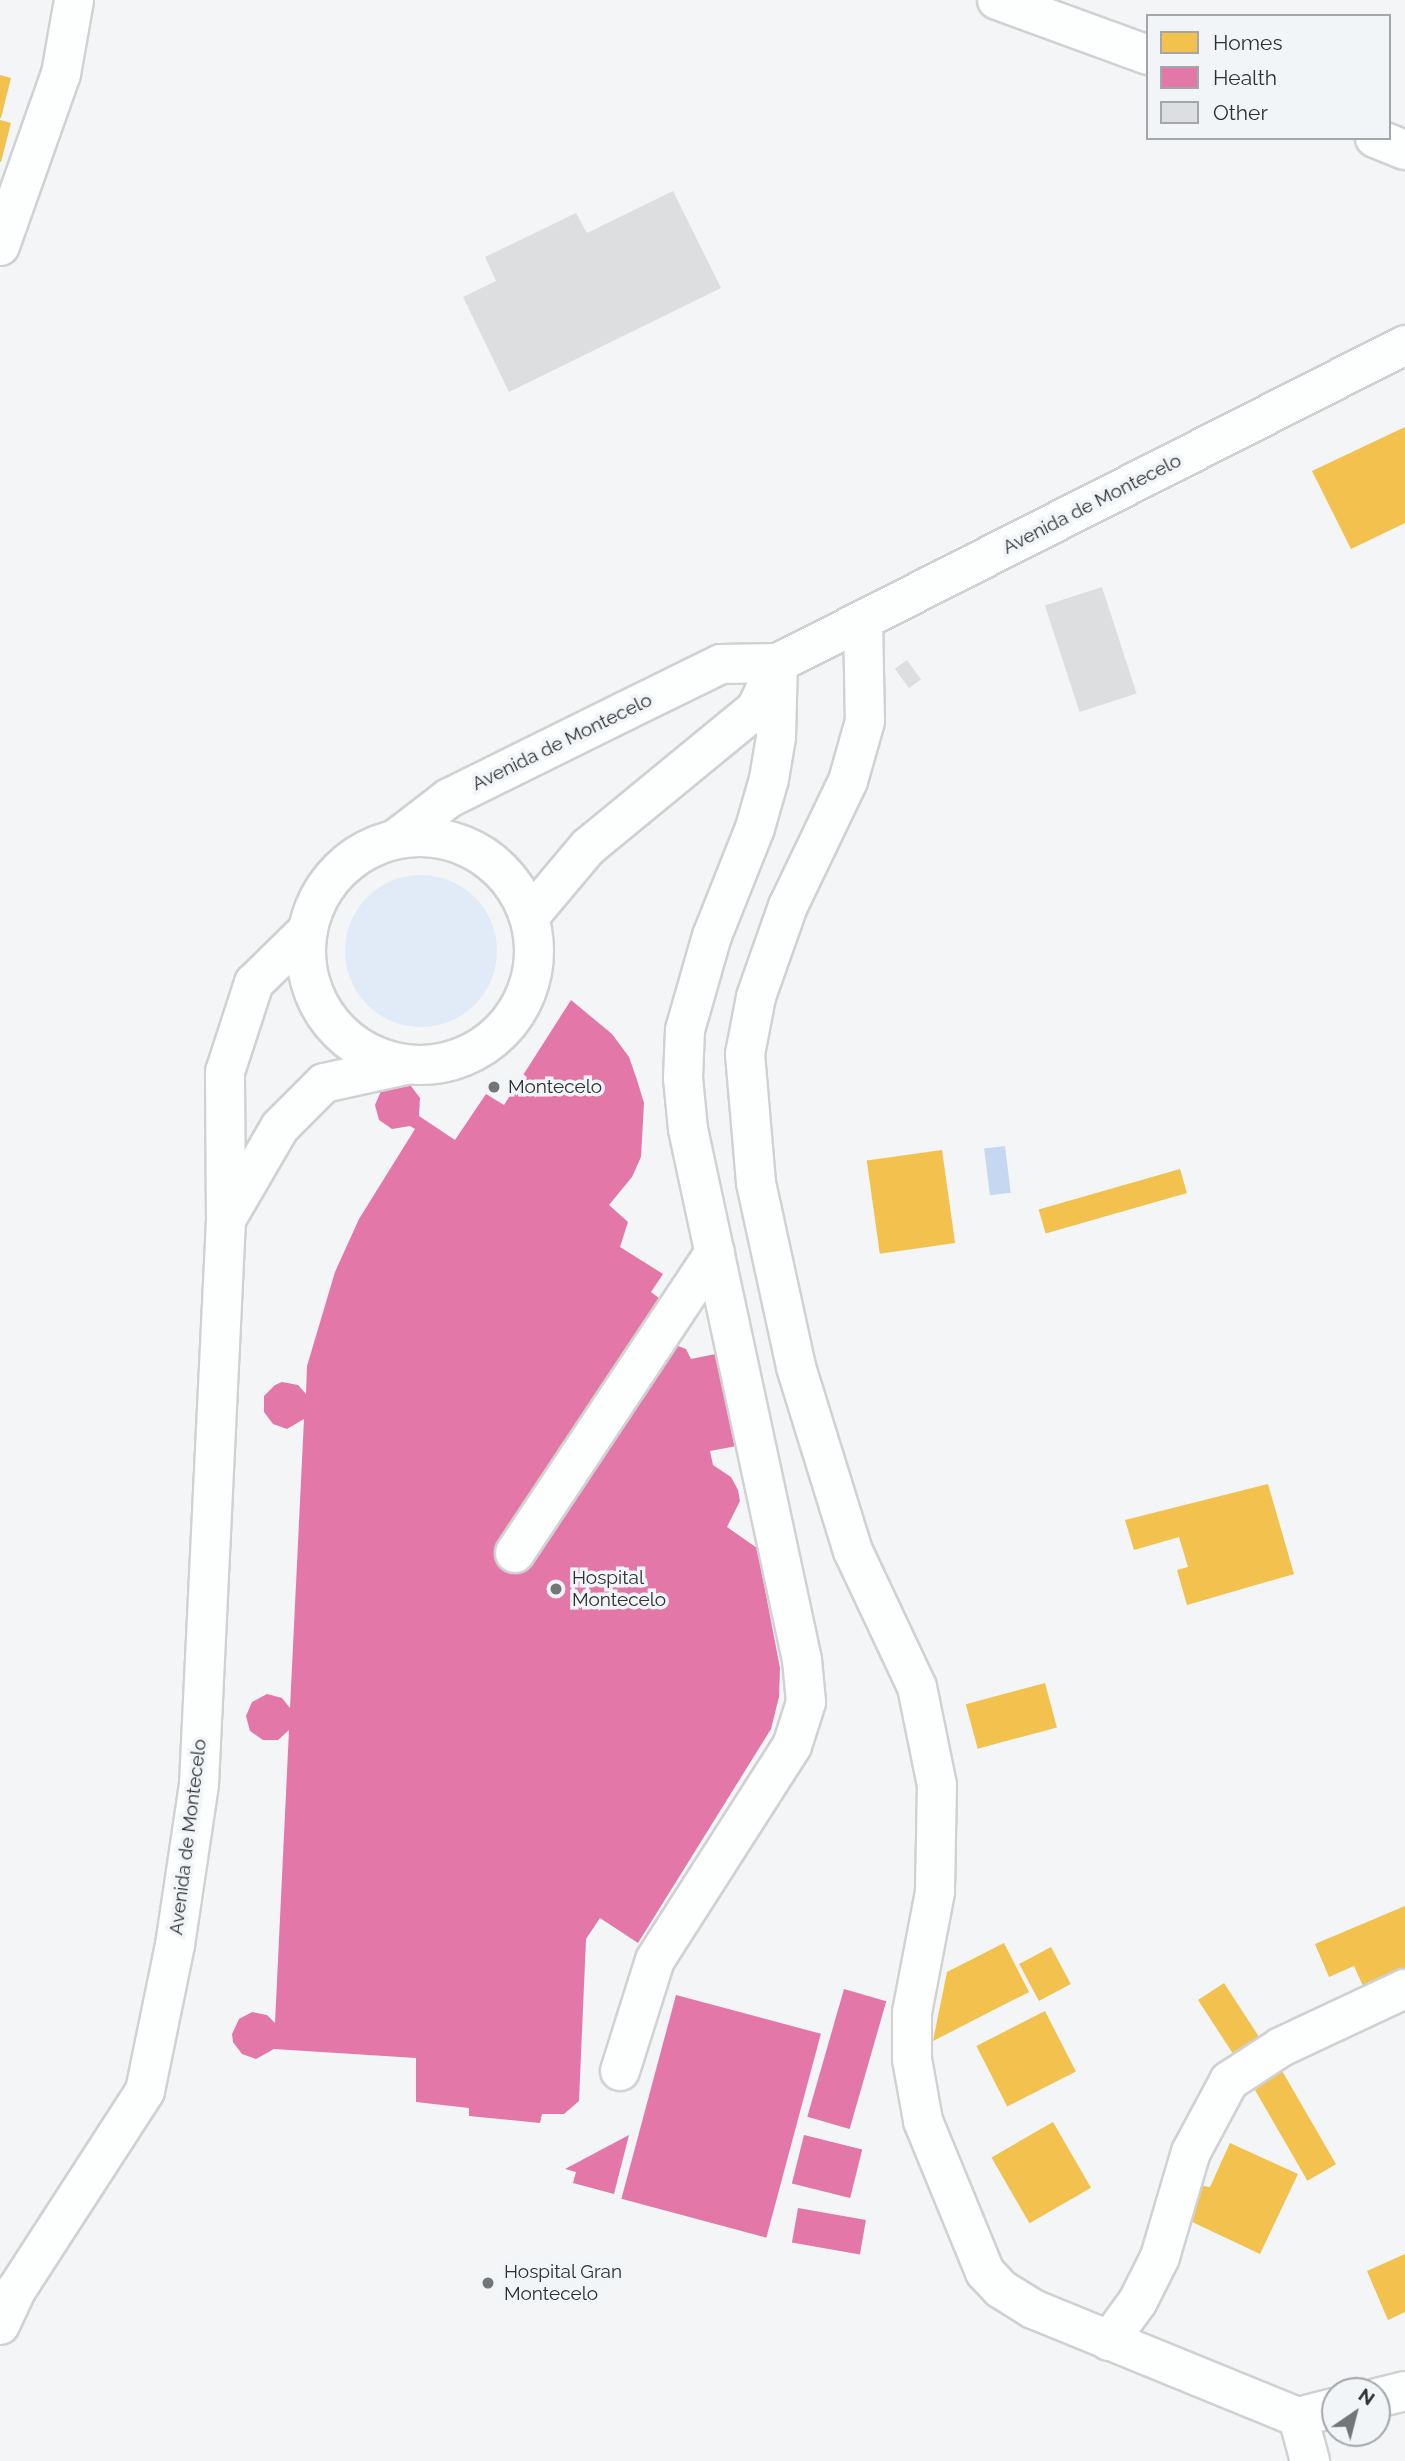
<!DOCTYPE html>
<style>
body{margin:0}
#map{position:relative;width:1405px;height:2461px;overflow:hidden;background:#f3f5f7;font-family:Raleway,sans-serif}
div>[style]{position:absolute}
.green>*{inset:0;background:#e1ebf8}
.round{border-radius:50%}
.water>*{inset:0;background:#c6d8f1;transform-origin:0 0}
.homes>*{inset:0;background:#f2c14e;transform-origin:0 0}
.health>*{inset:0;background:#e377a8;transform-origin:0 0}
.building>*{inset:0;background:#dcdee0;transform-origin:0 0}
.roads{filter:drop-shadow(2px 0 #d0d1d3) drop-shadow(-2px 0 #d0d1d3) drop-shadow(0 2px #d0d1d3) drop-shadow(0 -2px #d0d1d3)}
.minor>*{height:38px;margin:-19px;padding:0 19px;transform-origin:19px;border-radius:19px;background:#fdfefe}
.minor>.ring{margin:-19px;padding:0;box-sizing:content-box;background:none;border:38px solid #fdfefe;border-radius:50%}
.dots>*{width:19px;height:19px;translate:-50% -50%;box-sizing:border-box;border:4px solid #f2f5f8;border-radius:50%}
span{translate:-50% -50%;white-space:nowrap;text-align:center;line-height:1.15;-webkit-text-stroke:7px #f2f5f8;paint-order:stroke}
.street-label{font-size:19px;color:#2f3032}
.poi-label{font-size:19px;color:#2f3032}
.left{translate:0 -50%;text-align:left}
.legend{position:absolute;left:1146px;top:14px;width:245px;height:126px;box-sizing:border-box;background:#f2f5f8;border:2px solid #a4a6a9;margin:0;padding:9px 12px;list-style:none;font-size:21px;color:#2f3032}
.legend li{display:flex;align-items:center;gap:14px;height:35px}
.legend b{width:35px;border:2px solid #a4a6a9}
.north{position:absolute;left:1321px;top:2377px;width:70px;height:70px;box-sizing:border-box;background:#f2f5f8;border:2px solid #a4a6a9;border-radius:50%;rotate:35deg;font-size:19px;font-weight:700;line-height:28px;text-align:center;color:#2f3032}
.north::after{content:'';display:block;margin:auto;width:24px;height:32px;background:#747577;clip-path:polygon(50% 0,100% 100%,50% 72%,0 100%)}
</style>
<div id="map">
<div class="green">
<div class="round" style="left:345px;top:875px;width:152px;height:152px"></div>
</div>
<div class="water">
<div style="left:1005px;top:1146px;width:47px;height:21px;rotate:83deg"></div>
</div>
<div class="homes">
<div style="clip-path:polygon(0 75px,11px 78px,1px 118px,0 118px)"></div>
<div style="clip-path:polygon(0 120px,11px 123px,1px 162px,0 162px)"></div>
<div style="clip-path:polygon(1405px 427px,1405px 523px,1351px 549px,1312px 471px)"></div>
<div style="left:942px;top:1150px;width:94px;height:76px;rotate:82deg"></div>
<div style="left:1180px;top:1169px;width:25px;height:147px;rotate:74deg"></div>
<div style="clip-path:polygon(1268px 1484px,1294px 1574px,1187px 1605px,1177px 1570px,1188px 1567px,1179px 1537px,1134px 1550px,1125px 1520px)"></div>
<div style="left:1045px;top:1683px;width:46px;height:82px;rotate:75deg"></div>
<div style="clip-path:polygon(1405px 1906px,1405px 1968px,1363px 1986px,1354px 1966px,1329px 1977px,1315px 1944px)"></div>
<div style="clip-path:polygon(1004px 1943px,1029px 1992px,933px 2041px,947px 1972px)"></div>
<div style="left:1051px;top:1947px;width:42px;height:36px;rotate:62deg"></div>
<div style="left:1224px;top:1983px;width:67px;height:31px;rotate:57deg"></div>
<div style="left:1045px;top:2011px;width:68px;height:77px;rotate:63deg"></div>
<div style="left:1281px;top:2069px;width:110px;height:33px;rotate:60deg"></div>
<div style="left:1053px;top:2122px;width:76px;height:71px;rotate:60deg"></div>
<div style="clip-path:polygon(1230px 2143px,1298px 2174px,1260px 2254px,1188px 2220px,1203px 2186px,1210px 2187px)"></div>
<div style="clip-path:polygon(1405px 2254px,1405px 2312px,1388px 2320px,1367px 2271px)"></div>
</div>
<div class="health">
<div style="clip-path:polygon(571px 1000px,612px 1034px,629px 1057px,637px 1080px,644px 1103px,641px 1157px,632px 1177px,609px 1205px,628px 1222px,620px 1247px,663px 1274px,651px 1292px,660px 1299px,523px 1507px,673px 1344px,686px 1349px,691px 1359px,740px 1349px,758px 1442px,710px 1451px,713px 1465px,731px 1477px,738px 1490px,740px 1501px,727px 1527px,757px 1548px,780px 1668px,779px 1697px,771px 1729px,638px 1943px,600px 1918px,586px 1939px,579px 2101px,564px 2114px,542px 2114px,540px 2123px,469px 2116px,469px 2108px,416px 2102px,416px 2058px,274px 2049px,256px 2059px,242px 2054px,233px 2042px,232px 2034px,239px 2019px,252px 2012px,267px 2015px,275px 2023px,289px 1730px,278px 1740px,263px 1740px,250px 1731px,246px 1716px,252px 1702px,267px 1694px,282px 1698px,290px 1708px,304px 1419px,287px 1429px,273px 1424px,264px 1412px,264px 1396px,275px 1385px,282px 1382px,298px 1385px,306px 1394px,307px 1366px,335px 1272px,359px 1219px,415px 1129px,410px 1126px,392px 1129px,379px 1120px,375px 1105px,381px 1091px,388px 1086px,411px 1086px,420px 1098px,419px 1116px,455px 1140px,486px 1094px,504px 1105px)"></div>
<div style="left:844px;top:1989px;width:44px;height:133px;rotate:16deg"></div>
<div style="left:676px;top:1995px;width:150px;height:211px;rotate:15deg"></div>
<div style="clip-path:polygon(629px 2135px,614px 2194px,573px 2183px,576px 2172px,565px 2169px)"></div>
<div style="left:804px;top:2135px;width:60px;height:50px;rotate:14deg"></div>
<div style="left:798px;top:2208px;width:69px;height:35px;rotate:10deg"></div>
</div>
<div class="building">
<div style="clip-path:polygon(673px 191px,721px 288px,509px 392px,463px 297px,496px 281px,485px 257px,576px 213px,587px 233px)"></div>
<div style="left:1102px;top:587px;width:112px;height:60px;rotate:72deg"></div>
<div style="left:907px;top:660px;width:24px;height:15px;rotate:54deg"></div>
</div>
<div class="roads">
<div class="minor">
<div style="left:997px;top:0;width:161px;rotate:20deg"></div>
<div style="left:1375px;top:138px;width:32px;rotate:22deg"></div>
<div style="left:0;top:246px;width:182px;rotate:-70.5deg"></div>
<div style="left:61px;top:74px;width:75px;rotate:-80deg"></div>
<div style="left:863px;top:620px;width:101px;rotate:88.9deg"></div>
<div style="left:865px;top:721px;width:62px;rotate:105.8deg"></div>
<div style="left:848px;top:781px;width:139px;rotate:115.6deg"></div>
<div style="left:788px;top:906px;width:96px;rotate:109.4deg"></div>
<div style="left:756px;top:997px;width:58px;rotate:100.9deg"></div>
<div style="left:745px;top:1054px;width:129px;rotate:85.1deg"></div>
<div style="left:756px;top:1183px;width:188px;rotate:77.7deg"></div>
<div style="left:796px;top:1367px;width:193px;rotate:72.8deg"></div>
<div style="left:853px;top:1551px;width:150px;rotate:64.8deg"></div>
<div style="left:917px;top:1687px;width:100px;rotate:78.5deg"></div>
<div style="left:937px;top:1785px;width:107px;rotate:91.1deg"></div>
<div style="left:935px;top:1892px;width:123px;rotate:100.8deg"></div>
<div style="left:912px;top:2013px;width:46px;rotate:90deg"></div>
<div style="left:912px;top:2059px;width:63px;rotate:79.9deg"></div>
<div style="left:923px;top:2121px;width:163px;rotate:67.7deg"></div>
<div style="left:985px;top:2272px;width:23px;rotate:47deg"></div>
<div style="left:1001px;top:2289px;width:38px;rotate:32deg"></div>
<div style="left:1033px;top:2309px;width:286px;rotate:22.2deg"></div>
<div style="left:1298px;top:2417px;width:38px;rotate:-14deg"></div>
<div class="ring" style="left:306px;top:837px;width:190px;height:190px"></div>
<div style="left:397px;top:838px;width:66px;rotate:-37.6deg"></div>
<div style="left:449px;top:798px;width:196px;rotate:-26.3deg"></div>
<div style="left:625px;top:711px;width:107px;rotate:-26.1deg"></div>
<div style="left:721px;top:664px;width:57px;rotate:-1deg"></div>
<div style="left:778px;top:663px;width:703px;rotate:-26.89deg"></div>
<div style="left:530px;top:916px;width:90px;rotate:-50deg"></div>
<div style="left:588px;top:847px;width:217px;rotate:-39.4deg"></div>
<div style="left:756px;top:709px;width:44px;rotate:-64.6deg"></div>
<div style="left:227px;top:1218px;width:105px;rotate:-59.8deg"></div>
<div style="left:280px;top:1127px;width:62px;rotate:-45deg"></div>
<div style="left:324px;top:1083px;width:84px;rotate:-12.4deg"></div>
<div style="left:515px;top:1553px;width:361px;rotate:-56.4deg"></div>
<div style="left:620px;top:2071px;width:116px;rotate:-72.5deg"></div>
<div style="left:655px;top:1960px;width:254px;rotate:-57.4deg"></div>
<div style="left:792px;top:1746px;width:46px;rotate:-72.3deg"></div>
<div style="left:806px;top:1702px;width:42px;rotate:-95.4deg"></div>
<div style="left:802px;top:1660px;width:543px;rotate:-102.12deg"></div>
<div style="left:688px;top:1129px;width:51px;rotate:-95.6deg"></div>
<div style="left:683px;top:1078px;width:48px;rotate:-87.6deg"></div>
<div style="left:685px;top:1030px;width:98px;rotate:-74deg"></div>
<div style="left:712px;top:936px;width:116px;rotate:-68.3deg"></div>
<div style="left:755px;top:828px;width:51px;rotate:-74.1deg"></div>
<div style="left:769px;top:779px;width:43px;rotate:-80.5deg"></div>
<div style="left:776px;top:737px;width:74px;rotate:-88.5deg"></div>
<div style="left:0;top:2325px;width:40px;rotate:-65deg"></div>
<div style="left:17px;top:2289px;width:236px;rotate:-57.1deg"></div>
<div style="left:145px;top:2091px;width:149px;rotate:-78.4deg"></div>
<div style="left:175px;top:1945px;width:163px;rotate:-81.5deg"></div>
<div style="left:199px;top:1784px;width:565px;rotate:-87.26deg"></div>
<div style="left:226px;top:1220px;width:148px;rotate:-90.4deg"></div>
<div style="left:225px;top:1072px;width:94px;rotate:-72deg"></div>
<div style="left:254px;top:983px;width:76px;rotate:-44.5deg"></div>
<div style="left:1109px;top:2341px;width:49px;rotate:-54.1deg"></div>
<div style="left:1138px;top:2301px;width:49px;rotate:-63.4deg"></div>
<div style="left:1160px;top:2257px;width:109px;rotate:-73.6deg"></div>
<div style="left:1191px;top:2152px;width:81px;rotate:-61.8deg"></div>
<div style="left:1229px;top:2081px;width:62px;rotate:-33.2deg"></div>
<div style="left:1281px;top:2047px;width:137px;rotate:-25.1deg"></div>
<div style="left:1377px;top:2398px;width:29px;rotate:-14deg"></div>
<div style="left:1298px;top:2417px;width:46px;rotate:74.7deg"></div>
</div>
</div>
<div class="dots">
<div style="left:494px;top:1087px;background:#747577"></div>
<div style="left:556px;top:1589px;background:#747577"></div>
<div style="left:488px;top:2283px;background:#747577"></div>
</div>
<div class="street-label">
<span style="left:1092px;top:504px;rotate:-27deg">Avenida de Montecelo</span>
<span style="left:562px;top:742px;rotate:-26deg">Avenida de Montecelo</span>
<span style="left:188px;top:1837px;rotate:-83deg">Avenida de Montecelo</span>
</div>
<div class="poi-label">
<span class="left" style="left:508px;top:1087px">Montecelo</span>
<span class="left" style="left:572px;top:1589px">Hospital<br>Montecelo</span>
<span class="left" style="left:504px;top:2283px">Hospital Gran<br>Montecelo</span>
</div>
<ul class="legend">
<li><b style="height:19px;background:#f2c14e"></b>Homes</li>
<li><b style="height:19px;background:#e377a8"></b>Health</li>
<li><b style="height:19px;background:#dcdee0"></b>Other</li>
</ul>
<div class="north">N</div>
</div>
